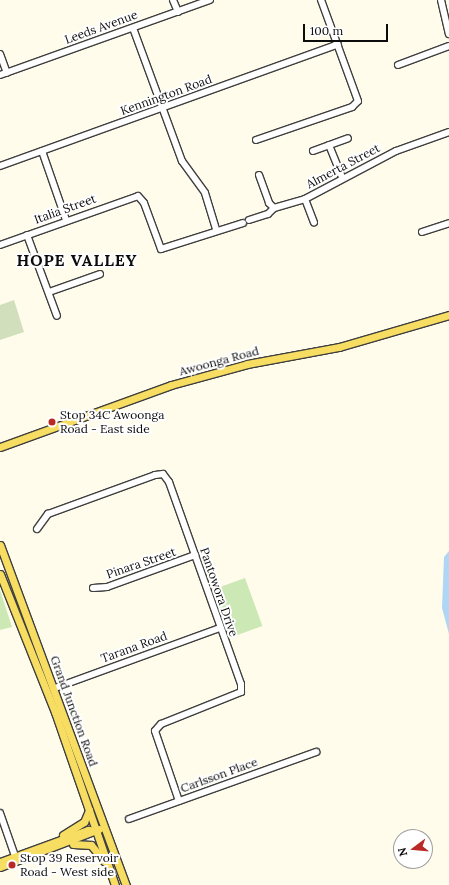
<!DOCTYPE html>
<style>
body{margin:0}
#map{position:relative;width:449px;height:885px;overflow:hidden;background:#fffceb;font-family:Lora,serif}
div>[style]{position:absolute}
.green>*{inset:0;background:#cce8b5;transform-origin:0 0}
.cemetery>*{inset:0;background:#d2dfbd}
.water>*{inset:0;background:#b0d6f5}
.roads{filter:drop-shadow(1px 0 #3f3f3f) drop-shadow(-1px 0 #3f3f3f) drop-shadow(0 1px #3f3f3f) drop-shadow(0 -1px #3f3f3f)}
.minor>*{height:6px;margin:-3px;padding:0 3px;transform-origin:3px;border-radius:3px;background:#fff}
.major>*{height:7px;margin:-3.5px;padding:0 3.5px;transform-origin:3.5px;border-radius:3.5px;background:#f7de62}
.dots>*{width:11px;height:11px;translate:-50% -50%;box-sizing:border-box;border:2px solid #fff;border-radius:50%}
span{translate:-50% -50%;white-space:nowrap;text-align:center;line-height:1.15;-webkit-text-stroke:4px #fff;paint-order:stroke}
.street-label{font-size:12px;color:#0c0c0c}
.poi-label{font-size:12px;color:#0c0c0c}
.left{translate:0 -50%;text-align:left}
.district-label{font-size:16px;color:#0c0c0c;font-weight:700;letter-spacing:1px}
.north{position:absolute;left:393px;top:829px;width:40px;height:40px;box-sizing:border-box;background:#fff;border:1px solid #9e9e9e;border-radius:50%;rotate:254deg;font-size:11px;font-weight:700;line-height:16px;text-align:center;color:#0c0c0c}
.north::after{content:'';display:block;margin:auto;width:14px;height:18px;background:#ba2925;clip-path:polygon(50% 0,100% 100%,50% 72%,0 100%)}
.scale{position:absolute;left:303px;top:24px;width:85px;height:18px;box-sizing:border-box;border:2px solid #0c0c0c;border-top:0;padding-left:5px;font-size:12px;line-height:14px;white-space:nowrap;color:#0c0c0c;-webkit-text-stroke:3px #fff;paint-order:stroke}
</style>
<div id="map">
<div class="green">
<div style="left:245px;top:578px;width:51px;height:36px;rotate:70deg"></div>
<div style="clip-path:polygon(0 590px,12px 627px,0 630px)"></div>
</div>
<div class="cemetery">
<div style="clip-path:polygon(14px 300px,24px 332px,0 340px,0 305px)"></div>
</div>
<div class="water">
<div style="clip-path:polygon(449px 551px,449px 634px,442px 608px,444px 557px)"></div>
</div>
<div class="roads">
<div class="minor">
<div style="left:173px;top:0;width:13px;rotate:67deg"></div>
<div style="left:441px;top:0;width:35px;rotate:77deg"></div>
<div style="left:133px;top:28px;width:142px;rotate:69.8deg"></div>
<div style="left:182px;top:161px;width:39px;rotate:54deg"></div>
<div style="left:205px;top:193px;width:39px;rotate:73deg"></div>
<div style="left:0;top:54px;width:20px;rotate:70deg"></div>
<div style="left:398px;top:65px;width:54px;rotate:-20.4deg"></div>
<div style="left:0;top:75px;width:223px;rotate:-19.7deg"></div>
<div style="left:256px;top:140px;width:102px;rotate:-19deg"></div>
<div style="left:352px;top:107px;width:8px;rotate:-45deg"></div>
<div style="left:358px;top:101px;width:108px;rotate:-110.1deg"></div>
<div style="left:329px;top:145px;width:35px;rotate:68deg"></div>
<div style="left:42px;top:151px;width:73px;rotate:70.8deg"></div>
<div style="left:313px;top:151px;width:37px;rotate:-20deg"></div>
<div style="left:0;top:166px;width:359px;rotate:-19.8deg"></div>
<div style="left:259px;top:175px;width:30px;rotate:70deg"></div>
<div style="left:269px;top:203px;width:7px;rotate:45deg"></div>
<div style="left:305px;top:199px;width:25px;rotate:69deg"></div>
<div style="left:249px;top:220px;width:20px;rotate:-18deg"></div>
<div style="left:268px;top:214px;width:8px;rotate:-45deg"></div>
<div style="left:274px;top:208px;width:32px;rotate:-16deg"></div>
<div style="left:305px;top:199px;width:103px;rotate:-27.8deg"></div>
<div style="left:396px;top:151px;width:56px;rotate:-19.7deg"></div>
<div style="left:422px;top:232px;width:28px;rotate:-18deg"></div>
<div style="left:27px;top:235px;width:86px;rotate:69.7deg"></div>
<div style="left:0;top:245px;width:146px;rotate:-19.5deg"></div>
<div style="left:138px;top:196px;width:9px;rotate:49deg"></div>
<div style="left:144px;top:203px;width:49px;rotate:69.7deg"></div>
<div style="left:161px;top:249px;width:86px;rotate:-17.6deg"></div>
<div style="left:49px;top:292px;width:54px;rotate:-19.4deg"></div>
<div style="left:37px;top:529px;width:19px;rotate:-54deg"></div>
<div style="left:48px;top:514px;width:114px;rotate:-20deg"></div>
<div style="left:155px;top:475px;width:8px;rotate:-7deg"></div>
<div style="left:163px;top:474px;width:10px;rotate:53deg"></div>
<div style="left:169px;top:482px;width:214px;rotate:70.4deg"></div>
<div style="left:241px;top:684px;width:8px;rotate:90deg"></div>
<div style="left:241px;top:692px;width:86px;rotate:158.2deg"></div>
<div style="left:161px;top:724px;width:9px;rotate:131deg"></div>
<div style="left:155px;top:731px;width:74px;rotate:71.1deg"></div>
<div style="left:93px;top:588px;width:14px;rotate:-4deg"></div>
<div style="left:107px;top:587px;width:94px;rotate:-20deg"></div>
<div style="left:55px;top:688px;width:176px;rotate:-20deg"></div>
<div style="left:0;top:813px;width:46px;rotate:70.8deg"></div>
<div style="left:129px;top:819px;width:199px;rotate:-19.7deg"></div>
</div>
<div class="major">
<div style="left:0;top:447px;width:182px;rotate:-19.9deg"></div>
<div style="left:171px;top:385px;width:79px;rotate:-15.4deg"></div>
<div style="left:247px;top:364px;width:94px;rotate:-10.5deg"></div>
<div style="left:339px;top:347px;width:115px;rotate:-16.2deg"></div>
<div style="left:0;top:545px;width:363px;rotate:69.7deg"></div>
<div style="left:0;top:574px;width:149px;rotate:68.3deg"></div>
<div style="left:55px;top:712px;width:183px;rotate:70.9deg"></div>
<div style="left:63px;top:835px;width:25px;rotate:-32deg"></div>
<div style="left:84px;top:822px;width:13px;rotate:-67deg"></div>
<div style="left:73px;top:844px;width:18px;rotate:3deg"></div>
<div style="left:91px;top:845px;width:21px;rotate:51deg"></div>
<div style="left:0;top:862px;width:94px;rotate:-20deg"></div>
<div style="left:88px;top:830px;width:8px;rotate:7deg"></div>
<div style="left:0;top:867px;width:106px;rotate:-21deg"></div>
</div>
</div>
<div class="dots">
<div style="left:52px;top:422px;background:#ba2925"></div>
<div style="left:12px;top:865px;background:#ba2925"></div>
</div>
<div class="street-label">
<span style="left:101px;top:27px;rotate:-20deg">Leeds Avenue</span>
<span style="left:166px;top:95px;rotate:-20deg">Kennington Road</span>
<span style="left:343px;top:166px;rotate:-28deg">Almerta Street</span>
<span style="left:65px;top:209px;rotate:-20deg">Italia Street</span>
<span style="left:219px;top:361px;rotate:-15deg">Awoonga Road</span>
<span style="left:141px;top:563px;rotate:-19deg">Pinara Street</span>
<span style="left:219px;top:592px;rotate:71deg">Pantowora Drive</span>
<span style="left:134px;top:647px;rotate:-20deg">Tarana Road</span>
<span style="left:74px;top:711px;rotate:70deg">Grand Junction Road</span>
<span style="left:219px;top:775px;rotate:-20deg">Carlsson Place</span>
</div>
<div class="poi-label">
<span class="left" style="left:60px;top:422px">Stop 34C Awoonga<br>Road - East side</span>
<span class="left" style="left:20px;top:865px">Stop 39 Reservoir<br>Road - West side</span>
</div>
<div class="district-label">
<span style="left:77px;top:260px">HOPE VALLEY</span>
</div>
<div class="north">N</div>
<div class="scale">100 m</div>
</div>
